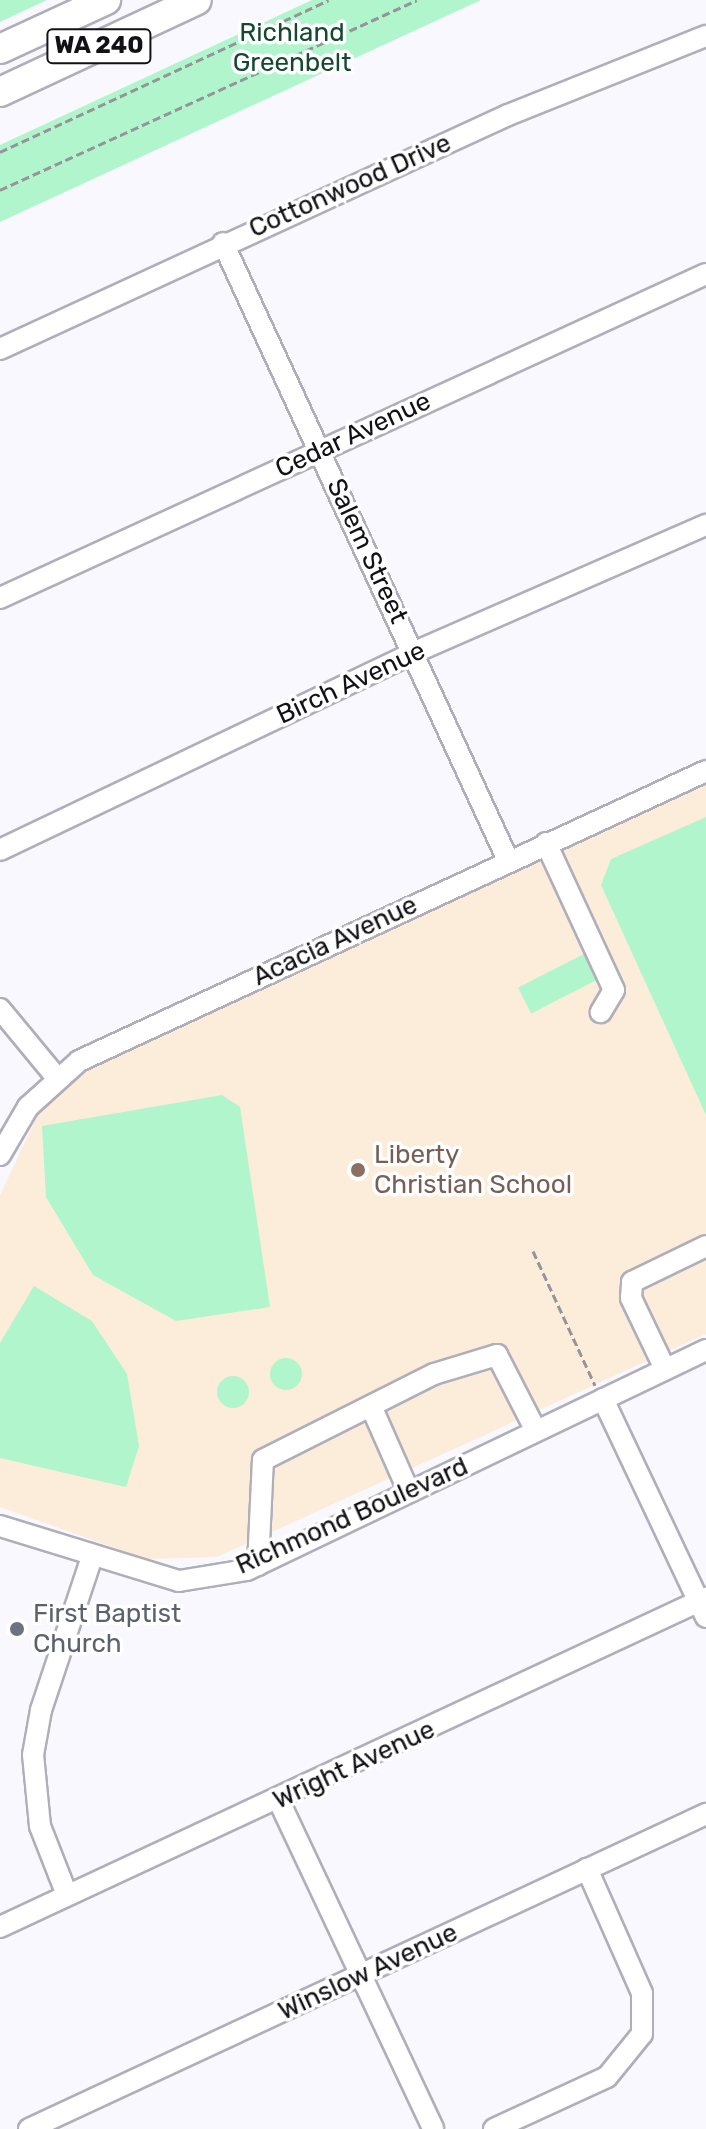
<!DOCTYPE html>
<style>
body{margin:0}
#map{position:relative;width:706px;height:2129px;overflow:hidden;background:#f9f8fe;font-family:Rubik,sans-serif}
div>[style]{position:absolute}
.education>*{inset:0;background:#fbedd9}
.green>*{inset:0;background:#b0f5cc;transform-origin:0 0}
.round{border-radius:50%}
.path>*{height:3px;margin-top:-1.5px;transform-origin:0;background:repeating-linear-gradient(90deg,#959499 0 8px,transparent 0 12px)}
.roads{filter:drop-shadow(2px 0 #b0aebb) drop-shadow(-2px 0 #b0aebb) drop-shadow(0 2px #b0aebb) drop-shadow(0 -2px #b0aebb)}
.minor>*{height:20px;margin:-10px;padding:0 10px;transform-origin:10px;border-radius:10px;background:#fff}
.highway>*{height:28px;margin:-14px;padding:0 14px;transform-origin:14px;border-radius:14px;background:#fff}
.dots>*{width:22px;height:22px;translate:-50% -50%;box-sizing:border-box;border:4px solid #fff;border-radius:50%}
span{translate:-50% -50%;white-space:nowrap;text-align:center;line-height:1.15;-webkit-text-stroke:7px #fff;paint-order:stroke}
.shield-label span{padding:2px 6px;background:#fff;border:2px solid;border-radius:6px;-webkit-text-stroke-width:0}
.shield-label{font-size:24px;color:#121216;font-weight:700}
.park-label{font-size:26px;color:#14492f}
.street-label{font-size:26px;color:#121216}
.education-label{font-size:26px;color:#785e54}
.left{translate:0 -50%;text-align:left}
.worship-label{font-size:26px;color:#5b616d}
</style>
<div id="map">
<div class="education">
<div style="clip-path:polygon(706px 782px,706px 1334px,217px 1557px,146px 1559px,0 1507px,0 1195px,40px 1110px,89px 1070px)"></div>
</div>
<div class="green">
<div style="clip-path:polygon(0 0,47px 0,0 22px)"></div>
<div style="clip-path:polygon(312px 0,481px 0,0 222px,0 145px)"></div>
<div style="clip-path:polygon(706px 817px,706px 1115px,601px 885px,611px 859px)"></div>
<div style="left:584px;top:954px;width:29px;height:74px;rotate:63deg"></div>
<div style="clip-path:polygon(222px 1095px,240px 1107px,270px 1307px,176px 1321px,93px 1275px,46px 1197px,42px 1126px)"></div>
<div style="clip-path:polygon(34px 1286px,92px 1321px,127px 1374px,139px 1446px,126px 1487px,0 1458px,0 1343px)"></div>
<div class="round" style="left:270px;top:1358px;width:32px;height:32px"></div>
<div class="round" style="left:217px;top:1376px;width:32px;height:32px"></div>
</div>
<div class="path">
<div style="left:0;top:152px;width:362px;rotate:-24.8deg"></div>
<div style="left:0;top:190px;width:458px;rotate:-24.5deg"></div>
<div style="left:533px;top:1251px;width:148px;rotate:65.2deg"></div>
</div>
<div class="roads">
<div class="minor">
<div style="left:223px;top:243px;width:680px;rotate:65.21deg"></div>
<div style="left:0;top:349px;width:559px;rotate:-24.73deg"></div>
<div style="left:508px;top:115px;width:213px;rotate:-21.8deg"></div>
<div style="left:0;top:598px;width:777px;rotate:-24.65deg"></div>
<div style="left:546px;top:843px;width:162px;rotate:65.2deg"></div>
<div style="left:614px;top:990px;width:26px;rotate:121deg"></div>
<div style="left:0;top:850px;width:460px;rotate:-25.5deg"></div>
<div style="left:415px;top:652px;width:318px;rotate:-23.6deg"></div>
<div style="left:0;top:1009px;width:89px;rotate:50.4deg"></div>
<div style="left:0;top:1155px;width:56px;rotate:-59.7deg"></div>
<div style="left:28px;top:1107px;width:69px;rotate:-42deg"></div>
<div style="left:79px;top:1061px;width:691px;rotate:-24.82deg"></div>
<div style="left:665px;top:1369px;width:79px;rotate:-115.6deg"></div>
<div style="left:631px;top:1298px;width:16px;rotate:-86deg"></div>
<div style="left:632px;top:1282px;width:82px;rotate:-25.9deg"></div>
<div style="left:603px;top:1399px;width:241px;rotate:64.7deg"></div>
<div style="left:371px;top:1406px;width:94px;rotate:66.2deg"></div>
<div style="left:0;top:1526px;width:187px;rotate:17.1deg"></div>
<div style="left:179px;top:1581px;width:69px;rotate:-9.2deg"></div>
<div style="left:247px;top:1570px;width:509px;rotate:-25.61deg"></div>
<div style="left:258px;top:1565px;width:105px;rotate:-87.3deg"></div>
<div style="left:263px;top:1460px;width:191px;rotate:-26.7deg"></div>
<div style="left:434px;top:1374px;width:66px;rotate:-16.8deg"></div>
<div style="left:497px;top:1355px;width:85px;rotate:62.8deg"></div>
<div style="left:279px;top:1801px;width:362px;rotate:64.8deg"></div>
<div style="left:67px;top:1895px;width:74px;rotate:-111.4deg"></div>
<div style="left:40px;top:1826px;width:71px;rotate:-95.6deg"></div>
<div style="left:33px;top:1755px;width:46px;rotate:-79.9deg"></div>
<div style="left:41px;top:1710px;width:158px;rotate:-71.6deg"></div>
<div style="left:0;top:1927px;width:779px;rotate:-24.99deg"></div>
<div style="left:29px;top:2129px;width:747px;rotate:-24.95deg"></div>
<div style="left:494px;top:2129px;width:124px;rotate:-24.7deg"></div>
<div style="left:607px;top:2077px;width:55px;rotate:-50.9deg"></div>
<div style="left:642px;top:2034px;width:41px;rotate:-90deg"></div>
<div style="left:642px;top:1993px;width:136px;rotate:-113.9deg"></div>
</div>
<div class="highway">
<div style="left:0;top:49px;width:117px;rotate:-24.8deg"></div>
<div style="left:0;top:92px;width:217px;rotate:-25deg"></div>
</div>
</div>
<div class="dots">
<div style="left:358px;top:1170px;background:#8d6e63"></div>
<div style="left:17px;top:1629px;background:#6b7280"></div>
</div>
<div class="shield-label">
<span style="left:99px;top:46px">WA 240</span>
</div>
<div class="park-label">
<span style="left:292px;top:48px">Richland<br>Greenbelt</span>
</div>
<div class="street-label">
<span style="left:350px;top:186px;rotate:-24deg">Cottonwood Drive</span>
<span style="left:353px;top:435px;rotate:-25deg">Cedar Avenue</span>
<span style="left:367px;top:551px;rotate:65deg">Salem Street</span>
<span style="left:351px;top:683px;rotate:-25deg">Birch Avenue</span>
<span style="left:335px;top:941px;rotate:-25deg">Acacia Avenue</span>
<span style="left:352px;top:1516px;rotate:-24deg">Richmond Boulevard</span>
<span style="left:354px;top:1765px;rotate:-25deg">Wright Avenue</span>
<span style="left:368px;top:1972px;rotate:-25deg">Winslow Avenue</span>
</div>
<div class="education-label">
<span class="left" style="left:374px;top:1170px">Liberty<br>Christian School</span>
</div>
<div class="worship-label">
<span class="left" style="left:33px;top:1629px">First Baptist<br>Church</span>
</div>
</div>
